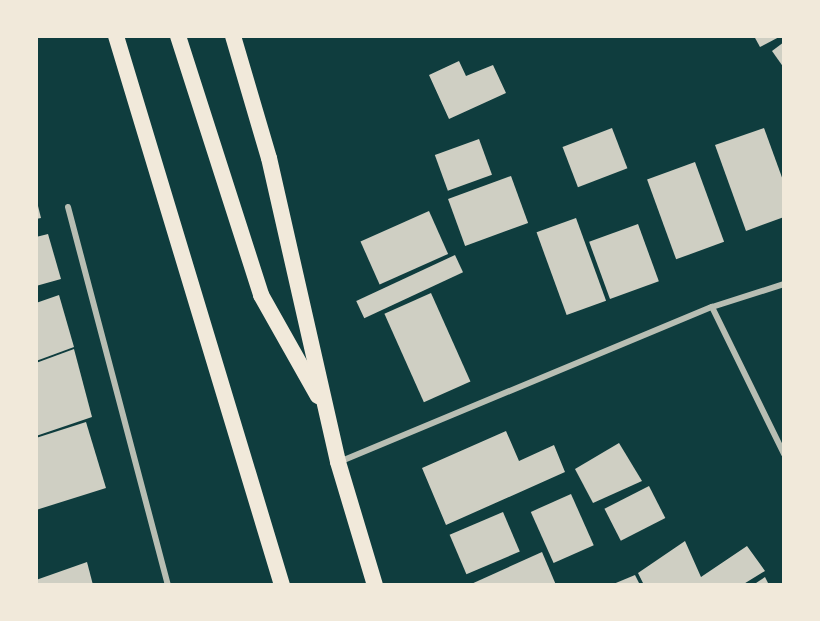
<!DOCTYPE html>
<style>
body{margin:0}
#map{position:relative;width:820px;height:621px;overflow:hidden;background:#0f3d3e;font-family:Figtree,sans-serif}
div>[style]{position:absolute}
.building>*{inset:0;background:#cfcfc3;transform-origin:0 0}
.minor>*{height:6px;margin:-3px;padding:0 3px;transform-origin:3px;border-radius:3px;background:#b8beb3}
.trunk>*{height:16px;margin:-8px;padding:0 8px;transform-origin:8px;border-radius:8px;background:#f1e9da}
span{translate:-50% -50%;white-space:nowrap;text-align:center;line-height:1.15;-webkit-text-stroke:4.5px #f1e9da;paint-order:stroke}
.frame{position:absolute;inset:0;border:38px solid #f1e9da;pointer-events:none}
</style>
<div id="map">
<div class="building">
<div style="clip-path:polygon(754px 36px,781px 36px,760px 47px)"></div>
<div style="clip-path:polygon(784px 42px,784px 68px,772px 51px)"></div>
<div style="clip-path:polygon(459px 61px,466px 76px,493px 65px,506px 93px,449px 119px,429px 75px)"></div>
<div style="left:612px;top:128px;width:43px;height:53px;rotate:69deg"></div>
<div style="clip-path:polygon(764px 128px,784px 183px,784px 217px,746px 231px,715px 145px)"></div>
<div style="left:479px;top:139px;width:38px;height:47px;rotate:70deg"></div>
<div style="left:695px;top:162px;width:85px;height:51px;rotate:70deg"></div>
<div style="left:511px;top:176px;width:50px;height:67px;rotate:70deg"></div>
<div style="clip-path:polygon(36px 198px,41px 218px,36px 219px)"></div>
<div style="left:429px;top:211px;width:47px;height:75px;rotate:66deg"></div>
<div style="left:576px;top:218px;width:88px;height:42px;rotate:70deg"></div>
<div style="left:638px;top:224px;width:61px;height:52px;rotate:70deg"></div>
<div style="clip-path:polygon(48px 234px,61px 279px,36px 286px,36px 237px)"></div>
<div style="left:455px;top:255px;width:19px;height:109px;rotate:65deg"></div>
<div style="left:431px;top:293px;width:97px;height:51px;rotate:66deg"></div>
<div style="clip-path:polygon(59px 295px,74px 347px,36px 361px,36px 303px)"></div>
<div style="clip-path:polygon(74px 349px,92px 417px,36px 436px,36px 363px)"></div>
<div style="clip-path:polygon(86px 422px,106px 488px,36px 510px,36px 438px)"></div>
<div style="clip-path:polygon(506px 431px,519px 461px,554px 445px,565px 472px,446px 525px,422px 468px)"></div>
<div style="clip-path:polygon(619px 443px,642px 481px,593px 503px,575px 469px)"></div>
<div style="left:649px;top:486px;width:36px;height:50px;rotate:63deg"></div>
<div style="left:571px;top:494px;width:56px;height:44px;rotate:66deg"></div>
<div style="left:503px;top:512px;width:43px;height:58px;rotate:67deg"></div>
<div style="clip-path:polygon(685px 541px,701px 577px,747px 546px,765px 571px,742px 585px,644px 585px,638px 573px)"></div>
<div style="clip-path:polygon(542px 552px,556px 585px,469px 585px)"></div>
<div style="clip-path:polygon(87px 562px,93px 585px,36px 585px,36px 580px)"></div>
<div style="clip-path:polygon(635px 575px,640px 585px,611px 585px)"></div>
<div style="clip-path:polygon(765px 577px,769px 585px,753px 585px)"></div>
</div>
<div class="minor">
<div style="left:68px;top:207px;width:391px;rotate:75.2deg"></div>
<div style="left:712px;top:307px;width:164px;rotate:63.9deg"></div>
<div style="left:339px;top:462px;width:404px;rotate:-22.6deg"></div>
<div style="left:712px;top:307px;width:76px;rotate:-17.7deg"></div>
</div>
<div class="trunk">
<div style="left:116px;top:36px;width:574px;rotate:73.18deg"></div>
<div style="left:178px;top:36px;width:272px;rotate:72.2deg"></div>
<div style="left:261px;top:295px;width:116px;rotate:60.6deg"></div>
<div style="left:233px;top:36px;width:127px;rotate:73.6deg"></div>
<div style="left:269px;top:158px;width:312px;rotate:77.2deg"></div>
<div style="left:338px;top:462px;width:128px;rotate:73.3deg"></div>
</div>
<div class="frame"></div>
</div>
